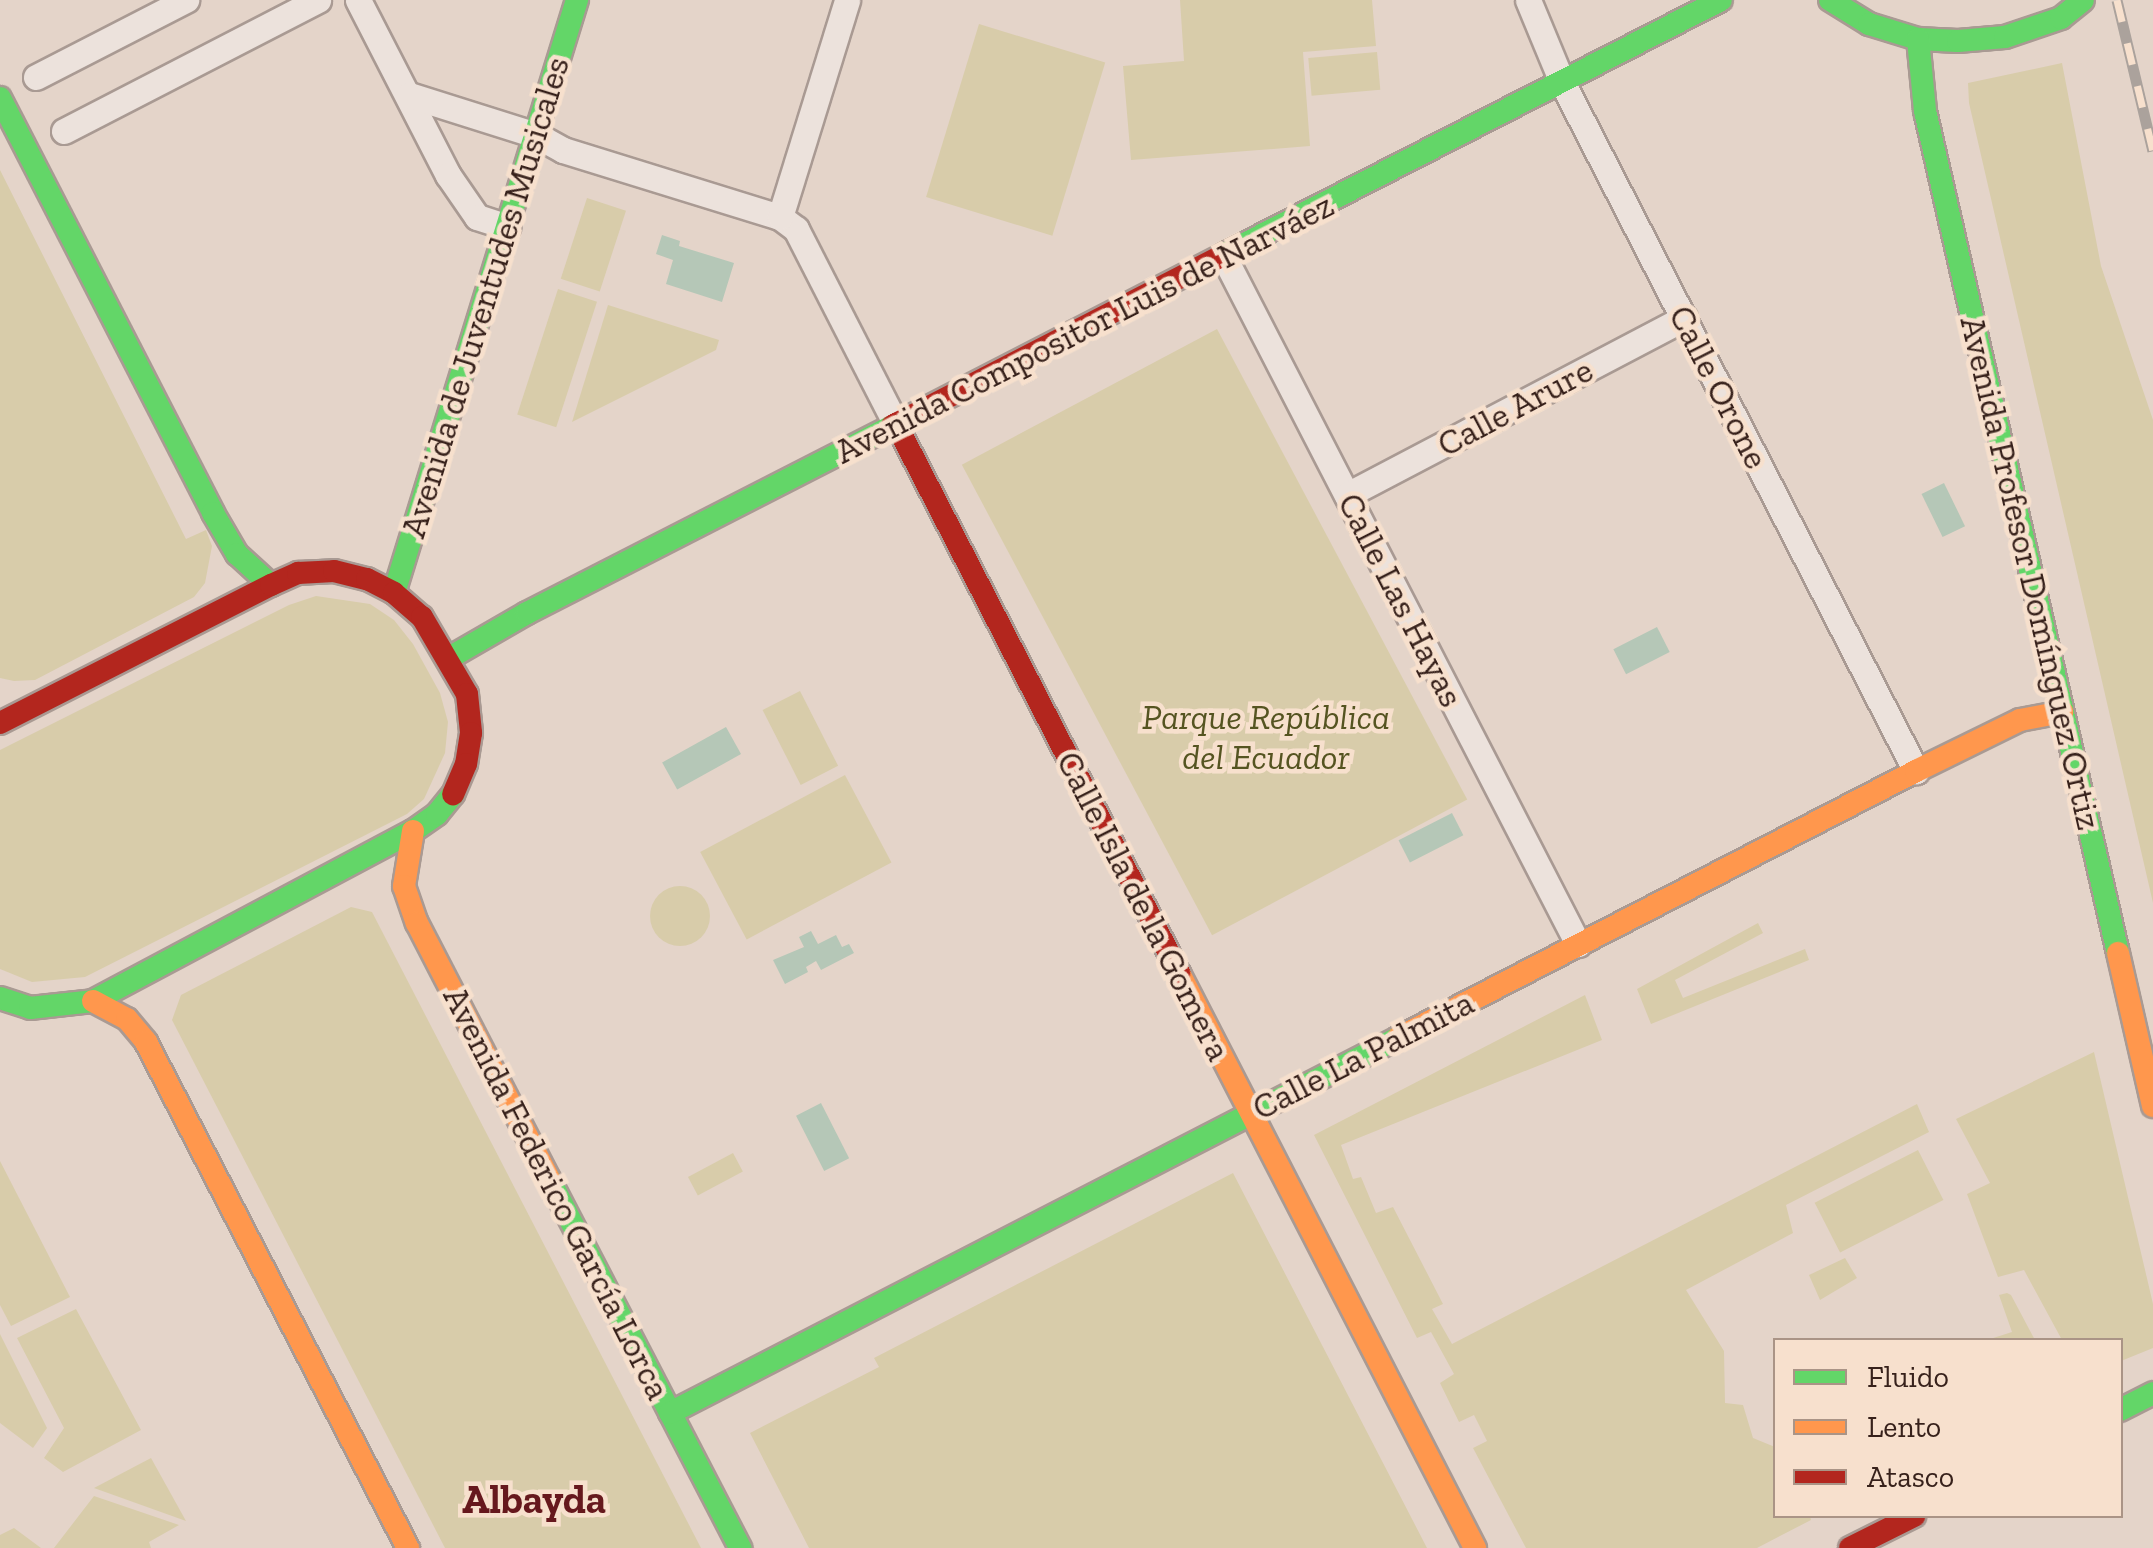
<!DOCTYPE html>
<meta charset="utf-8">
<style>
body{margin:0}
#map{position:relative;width:2153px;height:1548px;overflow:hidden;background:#e4d4c9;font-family:"Zilla Slab",serif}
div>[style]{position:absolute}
.green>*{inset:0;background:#d8ccaa;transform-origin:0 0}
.round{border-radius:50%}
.water>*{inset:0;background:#b5c7b7;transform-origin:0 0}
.roads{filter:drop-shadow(2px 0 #a99a93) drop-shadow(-2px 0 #a99a93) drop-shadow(0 2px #a99a93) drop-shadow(0 -2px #a99a93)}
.street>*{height:25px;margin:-12.5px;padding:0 12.5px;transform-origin:12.5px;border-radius:12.5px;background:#ece2dc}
.fast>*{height:22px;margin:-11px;padding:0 11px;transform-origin:11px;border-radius:11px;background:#63d668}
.slow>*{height:22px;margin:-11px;padding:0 11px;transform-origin:11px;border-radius:11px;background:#ff974d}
.jam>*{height:22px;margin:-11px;padding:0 11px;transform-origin:11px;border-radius:11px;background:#b3261e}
.rail>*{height:11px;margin-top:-5.5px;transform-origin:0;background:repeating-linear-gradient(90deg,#f7e0cd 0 22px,#aba29c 0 44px);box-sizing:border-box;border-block:2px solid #aba29c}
span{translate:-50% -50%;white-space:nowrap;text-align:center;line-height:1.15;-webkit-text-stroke:9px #f7e0cd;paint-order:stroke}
.street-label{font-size:35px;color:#37211b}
.park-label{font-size:35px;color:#555421;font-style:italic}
.quarter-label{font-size:40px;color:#66181d;font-weight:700}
.legend{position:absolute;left:1773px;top:1338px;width:350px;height:180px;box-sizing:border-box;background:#f7e0cd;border:2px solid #aa9486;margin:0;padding:12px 18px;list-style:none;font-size:30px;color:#37211b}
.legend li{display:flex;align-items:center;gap:20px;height:50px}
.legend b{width:50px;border:2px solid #aa9486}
</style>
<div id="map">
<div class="green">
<div style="clip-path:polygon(1180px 0,1372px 0,1376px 46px,1303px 52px,1310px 146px,1131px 160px,1123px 66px,1184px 61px)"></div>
<div style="left:979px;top:24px;width:132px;height:181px;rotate:17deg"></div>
<div style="left:1377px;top:52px;width:38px;height:69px;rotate:85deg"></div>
<div style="clip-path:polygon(2062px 63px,2101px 266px,2153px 420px,2153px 903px,1969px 103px,1968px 83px)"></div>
<div style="clip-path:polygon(0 170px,186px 539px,206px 530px,212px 546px,205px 583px,194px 597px,35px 680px,14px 681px,0 678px)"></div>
<div style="left:587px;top:198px;width:41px;height:85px;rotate:18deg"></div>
<div style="left:558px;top:289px;width:41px;height:132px;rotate:18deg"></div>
<div style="clip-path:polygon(608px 305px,719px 340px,716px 350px,572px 422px)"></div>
<div style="left:1217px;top:329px;width:533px;height:289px;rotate:62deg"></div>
<div style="clip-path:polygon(316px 596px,370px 604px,394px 620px,413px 644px,440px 693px,448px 722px,445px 753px,424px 799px,407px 814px,85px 977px,32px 982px,0 969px,0 750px,289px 605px)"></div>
<div style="left:800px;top:691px;width:84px;height:42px;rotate:63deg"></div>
<div style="left:845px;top:775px;width:99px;height:164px;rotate:62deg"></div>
<div class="round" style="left:650px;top:886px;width:60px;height:60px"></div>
<div style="clip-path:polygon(351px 907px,372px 912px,701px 1548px,445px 1548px,172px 1020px,181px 995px)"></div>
<div style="clip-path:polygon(1758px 923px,1763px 933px,1675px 980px,1683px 998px,1805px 949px,1809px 960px,1651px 1024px,1637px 989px)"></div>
<div style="clip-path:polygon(1585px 995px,1602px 1040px,1341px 1145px,1353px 1179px,1361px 1177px,1376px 1213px,1393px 1207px,1443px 1304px,1432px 1309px,1452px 1344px,1917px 1104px,1929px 1132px,1786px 1205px,1793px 1233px,1686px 1290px,1724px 1351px,1725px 1403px,1743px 1405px,1753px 1438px,1775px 1447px,1776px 1516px,1810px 1516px,1811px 1520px,1757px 1548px,1526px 1548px,1473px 1448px,1487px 1441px,1474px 1415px,1459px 1422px,1440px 1383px,1454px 1374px,1431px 1332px,1417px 1338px,1314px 1135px)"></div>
<div style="clip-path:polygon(2094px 1052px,2153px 1304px,2153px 1348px,2121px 1361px,2120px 1340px,2062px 1340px,2024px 1270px,1998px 1277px,1967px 1194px,1990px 1183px,1956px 1119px)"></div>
<div style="left:1918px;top:1150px;width:56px;height:116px;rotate:63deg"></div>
<div style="left:733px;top:1153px;width:21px;height:51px;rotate:62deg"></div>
<div style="clip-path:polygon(0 1161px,70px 1297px,11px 1326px,0 1305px)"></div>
<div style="clip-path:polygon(1233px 1173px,1427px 1548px,809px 1548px,750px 1433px,879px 1367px,874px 1358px)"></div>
<div style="clip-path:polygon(1845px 1258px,1857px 1278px,1820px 1300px,1809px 1275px)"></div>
<div style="clip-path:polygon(2007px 1293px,2011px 1295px,2035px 1340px,1987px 1340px,2012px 1332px,1999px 1295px)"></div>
<div style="clip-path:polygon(76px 1309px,141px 1430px,63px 1472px,44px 1458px,64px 1428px,17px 1338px)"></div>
<div style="clip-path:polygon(0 1334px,47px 1428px,33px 1448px,0 1423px)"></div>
<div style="clip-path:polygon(151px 1458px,186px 1521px,94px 1488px)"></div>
<div style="clip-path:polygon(94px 1496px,179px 1525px,149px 1542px,151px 1548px,54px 1548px)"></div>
<div style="clip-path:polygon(14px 1528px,41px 1548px,0 1548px,0 1535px)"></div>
</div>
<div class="water">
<div style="clip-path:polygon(662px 235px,680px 241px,679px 246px,734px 263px,722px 302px,666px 284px,673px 260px,656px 254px)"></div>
<div style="left:1944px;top:483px;width:48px;height:25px;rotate:64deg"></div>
<div style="left:1657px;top:627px;width:28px;height:49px;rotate:63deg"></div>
<div style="left:726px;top:727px;width:31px;height:73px;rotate:61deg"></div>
<div style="left:1452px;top:813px;width:25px;height:60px;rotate:63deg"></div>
<div style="clip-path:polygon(811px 931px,818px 944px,836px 935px,842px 947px,849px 944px,854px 953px,821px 970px,816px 961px,806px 967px,808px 972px,785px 984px,773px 960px,804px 947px,799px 937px)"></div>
<div style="left:821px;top:1103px;width:62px;height:28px;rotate:63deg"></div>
</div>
<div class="roads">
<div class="street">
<div style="left:358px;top:0;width:197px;rotate:62.8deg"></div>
<div style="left:448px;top:175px;width:51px;rotate:55.4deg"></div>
<div style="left:477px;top:217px;width:32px;rotate:18deg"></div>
<div style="left:1528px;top:0;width:89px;rotate:67.5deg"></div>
<div style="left:1562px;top:82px;width:775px;rotate:62.81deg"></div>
<div style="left:36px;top:77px;width:169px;rotate:-27.2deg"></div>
<div style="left:409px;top:95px;width:133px;rotate:17.5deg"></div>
<div style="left:536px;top:135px;width:31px;rotate:29deg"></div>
<div style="left:563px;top:150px;width:227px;rotate:17.2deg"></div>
<div style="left:780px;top:217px;width:20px;rotate:37deg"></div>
<div style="left:796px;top:229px;width:219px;rotate:62.9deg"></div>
<div style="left:64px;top:131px;width:286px;rotate:-27.3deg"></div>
<div style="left:780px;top:217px;width:227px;rotate:-72.8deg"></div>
<div style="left:1224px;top:257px;width:773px;rotate:62.74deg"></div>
<div style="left:1347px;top:495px;width:381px;rotate:-27.7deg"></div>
</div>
<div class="fast">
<div style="left:1830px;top:0;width:46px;rotate:31.6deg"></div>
<div style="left:1869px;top:24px;width:51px;rotate:17deg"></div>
<div style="left:1918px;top:39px;width:40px;rotate:2.9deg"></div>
<div style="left:1958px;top:41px;width:47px;rotate:-4.9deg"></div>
<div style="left:2005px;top:37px;width:59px;rotate:-18.7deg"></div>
<div style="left:2061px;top:18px;width:28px;rotate:-39deg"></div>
<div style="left:1918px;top:39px;width:72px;rotate:84.4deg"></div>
<div style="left:1925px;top:111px;width:864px;rotate:77.09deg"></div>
<div style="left:0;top:98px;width:466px;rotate:62.8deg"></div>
<div style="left:213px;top:513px;width:48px;rotate:59.7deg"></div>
<div style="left:237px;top:554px;width:46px;rotate:42.4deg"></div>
<div style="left:1225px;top:254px;width:557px;rotate:-27.12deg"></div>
<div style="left:394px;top:593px;width:621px;rotate:-72.85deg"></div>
<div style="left:449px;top:658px;width:90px;rotate:-30deg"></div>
<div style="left:527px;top:613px;width:410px;rotate:-27.1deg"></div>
<div style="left:0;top:998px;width:32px;rotate:18deg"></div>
<div style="left:30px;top:1008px;width:63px;rotate:-6.3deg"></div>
<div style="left:93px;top:1001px;width:362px;rotate:-28deg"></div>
<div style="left:413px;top:831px;width:29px;rotate:-35deg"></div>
<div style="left:437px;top:814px;width:26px;rotate:-51deg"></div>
<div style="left:549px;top:1179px;width:416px;rotate:62.6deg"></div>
<div style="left:2120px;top:1410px;width:37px;rotate:-27deg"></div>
<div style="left:670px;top:1413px;width:819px;rotate:-27.25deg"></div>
</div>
<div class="slow">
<div style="left:413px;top:831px;width:56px;rotate:99.3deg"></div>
<div style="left:404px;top:886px;width:39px;rotate:71deg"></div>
<div style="left:417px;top:923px;width:288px;rotate:62.7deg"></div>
<div style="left:2118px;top:953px;width:157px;rotate:77.1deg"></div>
<div style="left:1179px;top:973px;width:647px;rotate:62.76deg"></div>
<div style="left:93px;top:1001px;width:38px;rotate:28deg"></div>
<div style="left:127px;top:1019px;width:30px;rotate:50deg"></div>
<div style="left:146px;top:1042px;width:570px;rotate:62.63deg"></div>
<div style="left:1398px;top:1038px;width:583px;rotate:-27.27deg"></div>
<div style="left:1916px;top:771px;width:116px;rotate:-26.1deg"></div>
<div style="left:2020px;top:720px;width:43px;rotate:-10.8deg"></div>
</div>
<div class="jam">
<div style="left:896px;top:424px;width:618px;rotate:62.73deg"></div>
<div style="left:892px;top:426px;width:375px;rotate:-27.3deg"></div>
<div style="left:0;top:723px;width:304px;rotate:-27deg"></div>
<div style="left:271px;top:585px;width:30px;rotate:-24deg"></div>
<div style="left:298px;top:573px;width:36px;rotate:-3deg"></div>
<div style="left:334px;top:571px;width:34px;rotate:14deg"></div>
<div style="left:367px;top:579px;width:30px;rotate:27deg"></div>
<div style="left:394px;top:593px;width:37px;rotate:41deg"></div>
<div style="left:422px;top:617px;width:89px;rotate:59.7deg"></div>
<div style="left:467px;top:694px;width:39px;rotate:84deg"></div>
<div style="left:471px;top:733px;width:31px;rotate:99deg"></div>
<div style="left:466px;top:764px;width:33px;rotate:113deg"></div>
<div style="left:1850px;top:1548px;width:72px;rotate:-26.6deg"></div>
</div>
</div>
<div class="rail">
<div style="left:2117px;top:0;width:155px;rotate:76.6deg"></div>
</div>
<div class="street-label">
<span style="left:485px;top:297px;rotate:-73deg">Avenida de Juventudes Musicales</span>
<span style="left:1084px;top:328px;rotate:-27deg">Avenida Compositor Luis de Narváez</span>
<span style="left:1719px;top:387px;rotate:63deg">Calle Orone</span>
<span style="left:1515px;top:407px;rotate:-28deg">Calle Arure</span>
<span style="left:2031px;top:573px;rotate:77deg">Avenida Profesor Domínguez Ortiz</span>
<span style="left:1401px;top:600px;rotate:63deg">Calle Las Hayas</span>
<span style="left:1144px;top:906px;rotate:63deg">Calle Isla de la Gomera</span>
<span style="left:1363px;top:1055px;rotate:-27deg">Calle La Palmita</span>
<span style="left:557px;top:1193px;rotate:63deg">Avenida Federico García Lorca</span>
</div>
<div class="park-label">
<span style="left:1266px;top:737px">Parque República<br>del Ecuador</span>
</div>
<div class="quarter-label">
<span style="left:534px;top:1499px">Albayda</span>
</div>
<ul class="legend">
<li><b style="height:12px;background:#63d668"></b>Fluido</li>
<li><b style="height:12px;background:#ff974d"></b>Lento</li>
<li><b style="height:12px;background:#b3261e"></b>Atasco</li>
</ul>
</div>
